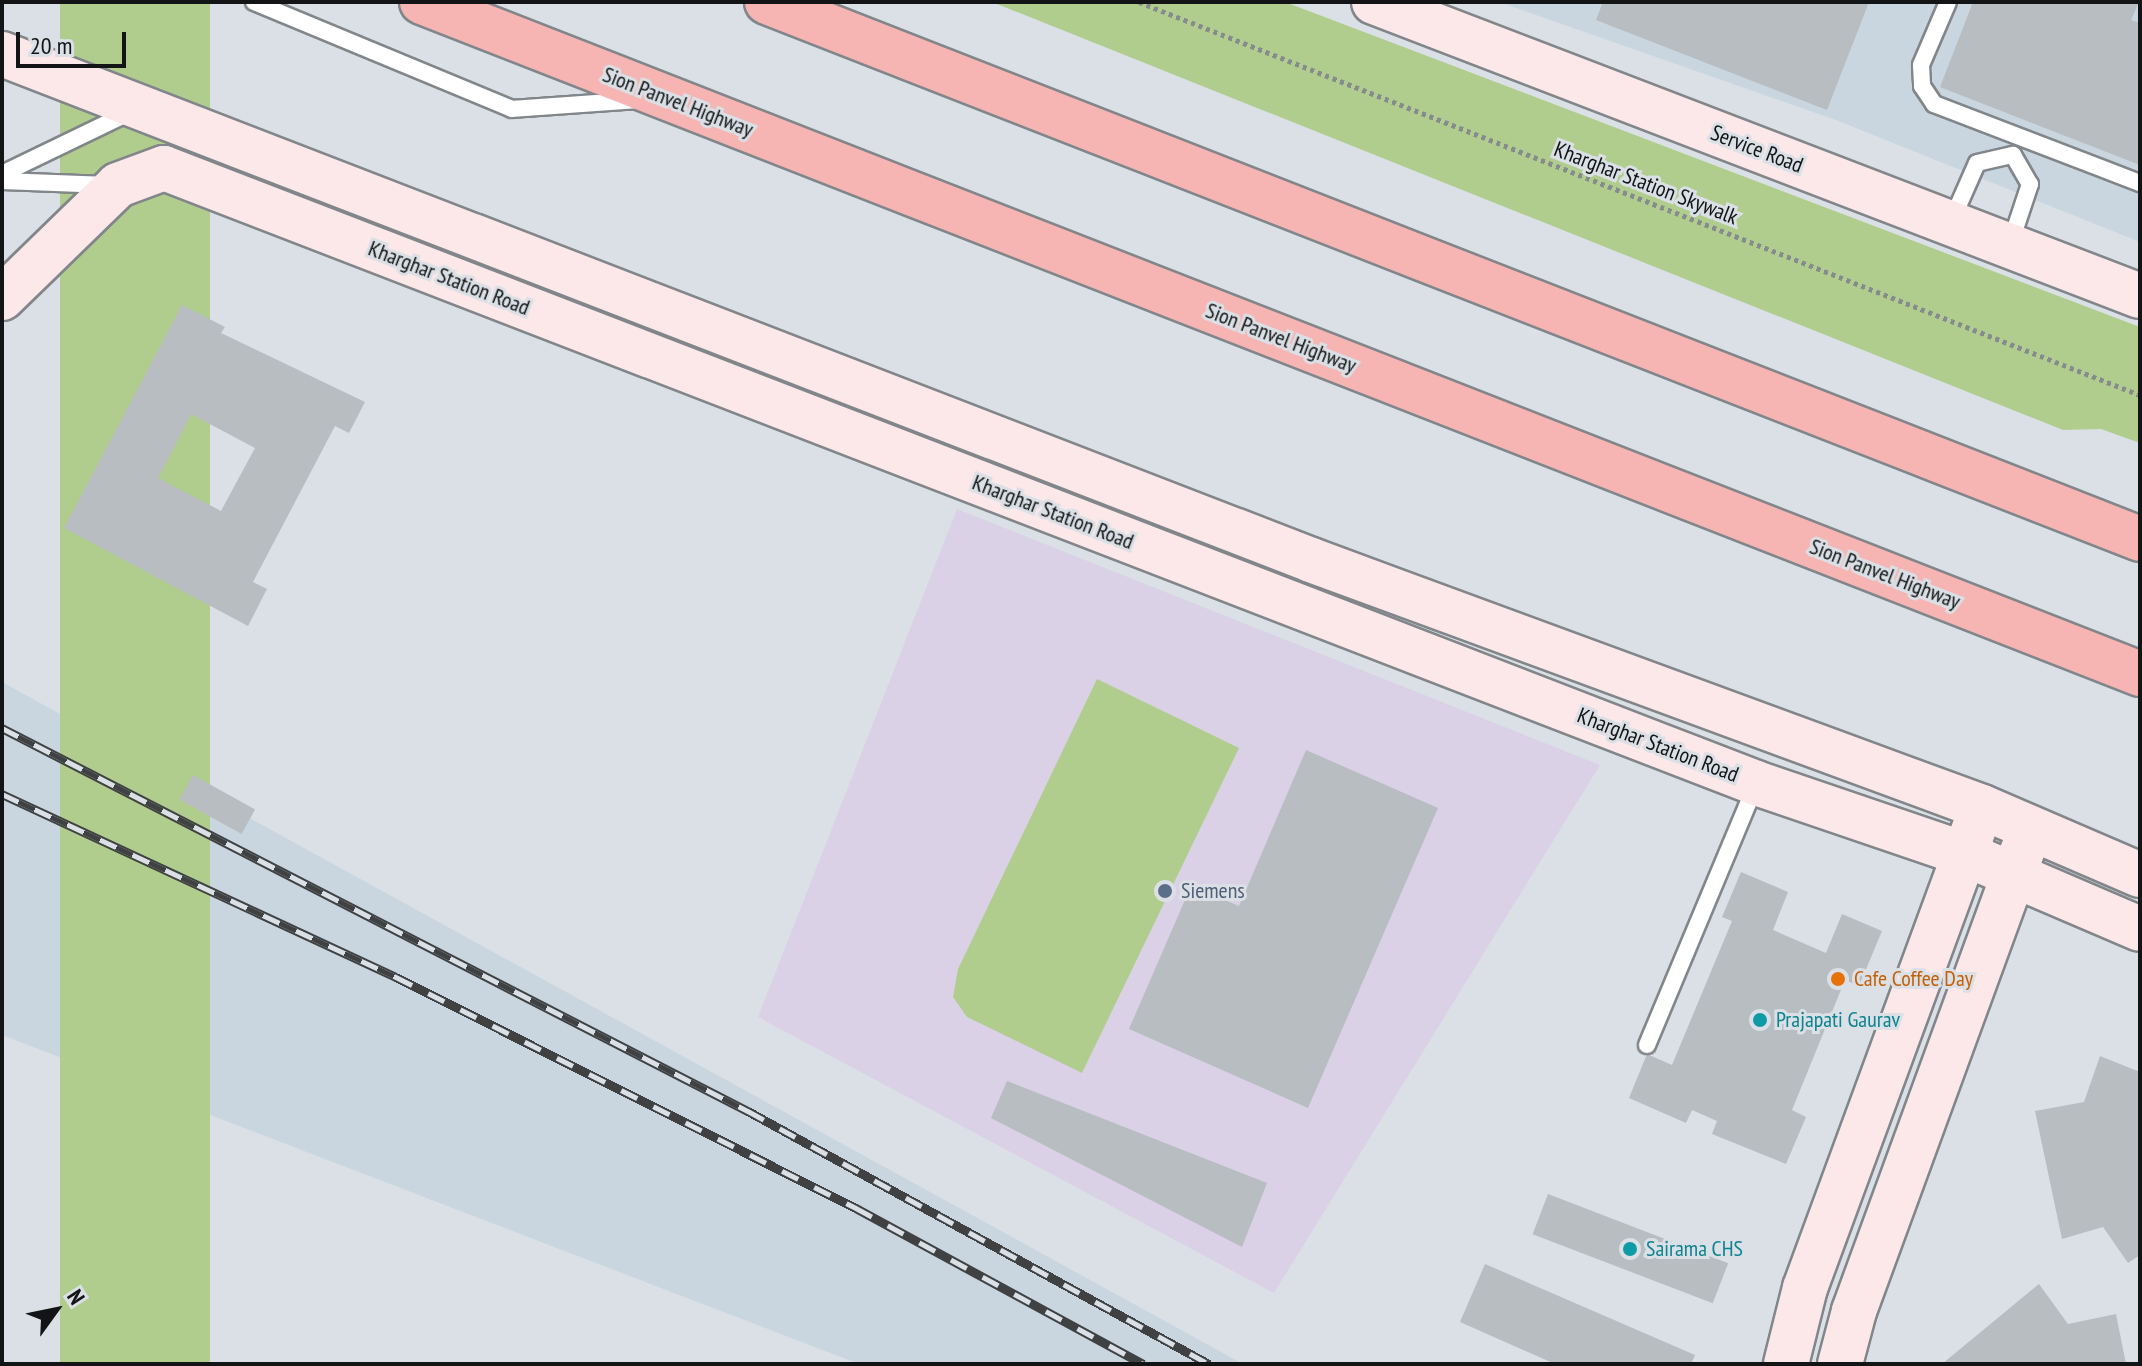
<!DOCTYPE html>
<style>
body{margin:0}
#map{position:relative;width:2142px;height:1366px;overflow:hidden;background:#dae0e5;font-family:"PT Sans Narrow",sans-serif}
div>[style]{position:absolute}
.commercial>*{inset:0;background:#dad1e6}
.built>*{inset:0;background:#c9d6df}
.green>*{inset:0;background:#b0cd8e;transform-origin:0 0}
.building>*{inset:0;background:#b7bdc1;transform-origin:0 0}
.path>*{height:5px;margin-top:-2.5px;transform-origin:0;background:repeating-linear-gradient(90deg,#878b8e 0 4px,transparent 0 8px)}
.roads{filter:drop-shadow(2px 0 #81868a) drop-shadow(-2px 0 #81868a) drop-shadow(0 2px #81868a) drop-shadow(0 -2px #81868a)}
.lane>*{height:16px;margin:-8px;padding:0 8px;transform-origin:8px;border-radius:8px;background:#fff}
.secondary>*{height:44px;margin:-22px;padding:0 22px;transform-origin:22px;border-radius:22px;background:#fce8e8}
.highway>*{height:44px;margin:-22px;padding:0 22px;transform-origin:22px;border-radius:22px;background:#f6b4b2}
.rail>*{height:9px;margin-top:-4.5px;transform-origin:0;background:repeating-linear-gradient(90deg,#dae0e5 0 18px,#3f4143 0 36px);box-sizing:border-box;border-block:2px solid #3f4143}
.dots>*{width:22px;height:22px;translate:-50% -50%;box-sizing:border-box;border:4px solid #dae0e5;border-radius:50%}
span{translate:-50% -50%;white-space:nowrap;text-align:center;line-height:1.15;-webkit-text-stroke:6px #dae0e5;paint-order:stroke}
.street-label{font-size:22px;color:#121415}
.service-label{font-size:22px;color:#4e5e75}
.left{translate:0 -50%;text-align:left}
.food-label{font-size:22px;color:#c56008}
.culture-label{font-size:22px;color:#0d838f}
.frame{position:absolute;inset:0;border:4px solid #121415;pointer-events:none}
.north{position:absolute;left:16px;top:1270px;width:80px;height:80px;-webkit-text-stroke:6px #dae0e5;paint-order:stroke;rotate:57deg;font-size:22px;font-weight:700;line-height:32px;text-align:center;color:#121415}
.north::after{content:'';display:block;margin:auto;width:28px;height:36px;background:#121415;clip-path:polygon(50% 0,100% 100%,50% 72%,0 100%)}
.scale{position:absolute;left:16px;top:32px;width:110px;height:36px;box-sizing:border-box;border:4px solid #121415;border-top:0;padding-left:10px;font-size:24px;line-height:28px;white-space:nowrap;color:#121415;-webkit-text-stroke:6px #dae0e5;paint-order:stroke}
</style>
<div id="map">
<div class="commercial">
<div style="clip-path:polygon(957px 509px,1600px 765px,1274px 1293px,758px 1017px)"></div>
</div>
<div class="built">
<div style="clip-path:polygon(1499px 2px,2140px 2px,2140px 242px,1836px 120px)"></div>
<div style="clip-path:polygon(2px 682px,1243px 1364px,859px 1364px,2px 1035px)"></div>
</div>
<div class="green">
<div style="left:60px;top:2px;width:150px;height:2236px"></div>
<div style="clip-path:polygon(992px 2px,1285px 2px,2140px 327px,2140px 443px,2101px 429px,2063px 430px)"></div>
<div style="clip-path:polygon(1097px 679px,1239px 748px,1082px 1073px,967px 1017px,953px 997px,958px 969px)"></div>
</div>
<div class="building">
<div style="clip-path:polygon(1603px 2px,1869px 2px,1827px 110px,1596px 20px)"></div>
<div style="clip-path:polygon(1973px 2px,2139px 2px,2131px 20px,2140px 23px,2140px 165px,1940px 87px)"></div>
<div style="clip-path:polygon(evenodd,182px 305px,225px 327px,221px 333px,365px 402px,349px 433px,335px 426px,253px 582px,267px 589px,248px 626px,64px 528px,182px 305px,191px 414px,255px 448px,221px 511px,158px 478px,191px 414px)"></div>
<div style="clip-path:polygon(1306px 750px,1438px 808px,1308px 1108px,1129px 1029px,1191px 886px,1239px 906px)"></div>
<div style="left:193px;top:775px;width:71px;height:28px;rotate:29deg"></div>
<div style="clip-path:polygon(1741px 872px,1788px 892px,1773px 930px,1826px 953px,1842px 914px,1882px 931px,1859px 986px,1845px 980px,1792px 1110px,1806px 1117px,1786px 1164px,1712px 1134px,1717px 1121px,1692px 1110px,1686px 1123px,1629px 1098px,1647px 1054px,1672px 1065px,1732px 921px,1722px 917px)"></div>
<div style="clip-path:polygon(2100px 1056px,2140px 1072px,2140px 1255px,2128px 1263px,2103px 1227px,2062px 1239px,2035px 1111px,2084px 1102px)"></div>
<div style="clip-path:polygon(1007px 1081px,1267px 1183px,1242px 1247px,991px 1118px)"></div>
<div style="left:1548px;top:1194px;width:193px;height:43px;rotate:21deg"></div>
<div style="clip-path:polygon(1485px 1264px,1695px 1355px,1691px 1364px,1555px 1364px,1460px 1322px)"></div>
<div style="clip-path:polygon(2039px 1284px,2068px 1324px,2116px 1314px,2126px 1364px,1942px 1364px)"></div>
</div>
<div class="path">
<div style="left:1139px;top:2px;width:1075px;rotate:21.44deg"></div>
</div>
<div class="roads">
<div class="lane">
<div style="left:254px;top:2px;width:279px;rotate:22.5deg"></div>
<div style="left:512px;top:109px;width:126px;rotate:-4.1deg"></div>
<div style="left:1948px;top:2px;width:69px;rotate:113.2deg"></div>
<div style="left:1921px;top:65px;width:21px;rotate:87deg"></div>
<div style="left:1922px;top:86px;width:22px;rotate:56deg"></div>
<div style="left:1934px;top:104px;width:221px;rotate:21deg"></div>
<div style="left:2px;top:174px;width:142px;rotate:-25.8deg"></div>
<div style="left:2px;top:181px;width:106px;rotate:2.2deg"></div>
<div style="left:1951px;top:222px;width:64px;rotate:-66.2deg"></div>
<div style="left:1977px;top:163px;width:37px;rotate:-13deg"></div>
<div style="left:2013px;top:155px;width:34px;rotate:60deg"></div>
<div style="left:2030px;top:184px;width:63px;rotate:108.4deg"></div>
<div style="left:1647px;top:1045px;width:282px;rotate:-67.3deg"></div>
</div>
<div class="secondary">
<div style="left:1374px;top:2px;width:820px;rotate:21deg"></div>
<div style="left:2px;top:54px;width:1403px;rotate:21.13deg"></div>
<div style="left:1311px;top:560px;width:715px;rotate:20.21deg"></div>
<div style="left:1982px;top:807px;width:172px;rotate:23.3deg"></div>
<div style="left:2px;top:298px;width:162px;rotate:-44.2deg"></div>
<div style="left:118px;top:185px;width:49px;rotate:-20.3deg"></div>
<div style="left:164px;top:168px;width:1707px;rotate:21.12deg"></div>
<div style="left:1756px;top:783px;width:221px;rotate:18.8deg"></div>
<div style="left:1965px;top:854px;width:190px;rotate:23.2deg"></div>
<div style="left:1786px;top:1364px;width:78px;rotate:-76deg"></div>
<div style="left:1805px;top:1288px;width:491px;rotate:-69.8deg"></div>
<div style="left:1840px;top:1364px;width:55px;rotate:-75.2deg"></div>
<div style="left:1854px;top:1311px;width:491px;rotate:-69.9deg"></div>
</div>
<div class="highway">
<div style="left:422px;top:2px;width:1845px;rotate:21.36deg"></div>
<div style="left:767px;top:2px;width:1474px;rotate:21.36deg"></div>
</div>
</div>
<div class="rail">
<div style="left:2px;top:728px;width:839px;rotate:27.18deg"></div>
<div style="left:748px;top:1111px;width:526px;rotate:28.76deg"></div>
<div style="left:2px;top:794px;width:434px;rotate:24.9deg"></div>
<div style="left:396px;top:977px;width:515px;rotate:26.66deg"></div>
<div style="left:856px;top:1208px;width:327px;rotate:28.5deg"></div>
</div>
<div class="dots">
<div style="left:1165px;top:891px;background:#5c6f8a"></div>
<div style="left:1838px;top:979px;background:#e8710a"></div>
<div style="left:1760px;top:1020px;background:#0f9aa8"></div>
<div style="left:1630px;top:1249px;background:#0f9aa8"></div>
</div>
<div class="street-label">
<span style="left:678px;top:102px;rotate:21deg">Sion Panvel Highway</span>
<span style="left:1757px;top:149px;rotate:21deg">Service Road</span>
<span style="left:1646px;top:183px;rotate:21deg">Kharghar Station Skywalk</span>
<span style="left:449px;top:278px;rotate:21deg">Kharghar Station Road</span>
<span style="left:1281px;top:338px;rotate:21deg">Sion Panvel Highway</span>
<span style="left:1053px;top:512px;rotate:21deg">Kharghar Station Road</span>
<span style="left:1885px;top:574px;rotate:21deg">Sion Panvel Highway</span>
<span style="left:1658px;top:745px;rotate:21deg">Kharghar Station Road</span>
</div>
<div class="service-label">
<span class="left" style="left:1181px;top:891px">Siemens</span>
</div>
<div class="food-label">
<span class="left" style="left:1854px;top:979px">Cafe Coffee Day</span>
</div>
<div class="culture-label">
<span class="left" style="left:1776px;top:1020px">Prajapati Gaurav</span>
<span class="left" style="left:1646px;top:1249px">Sairama CHS</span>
</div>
<div class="frame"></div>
<div class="north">N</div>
<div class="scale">20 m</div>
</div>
